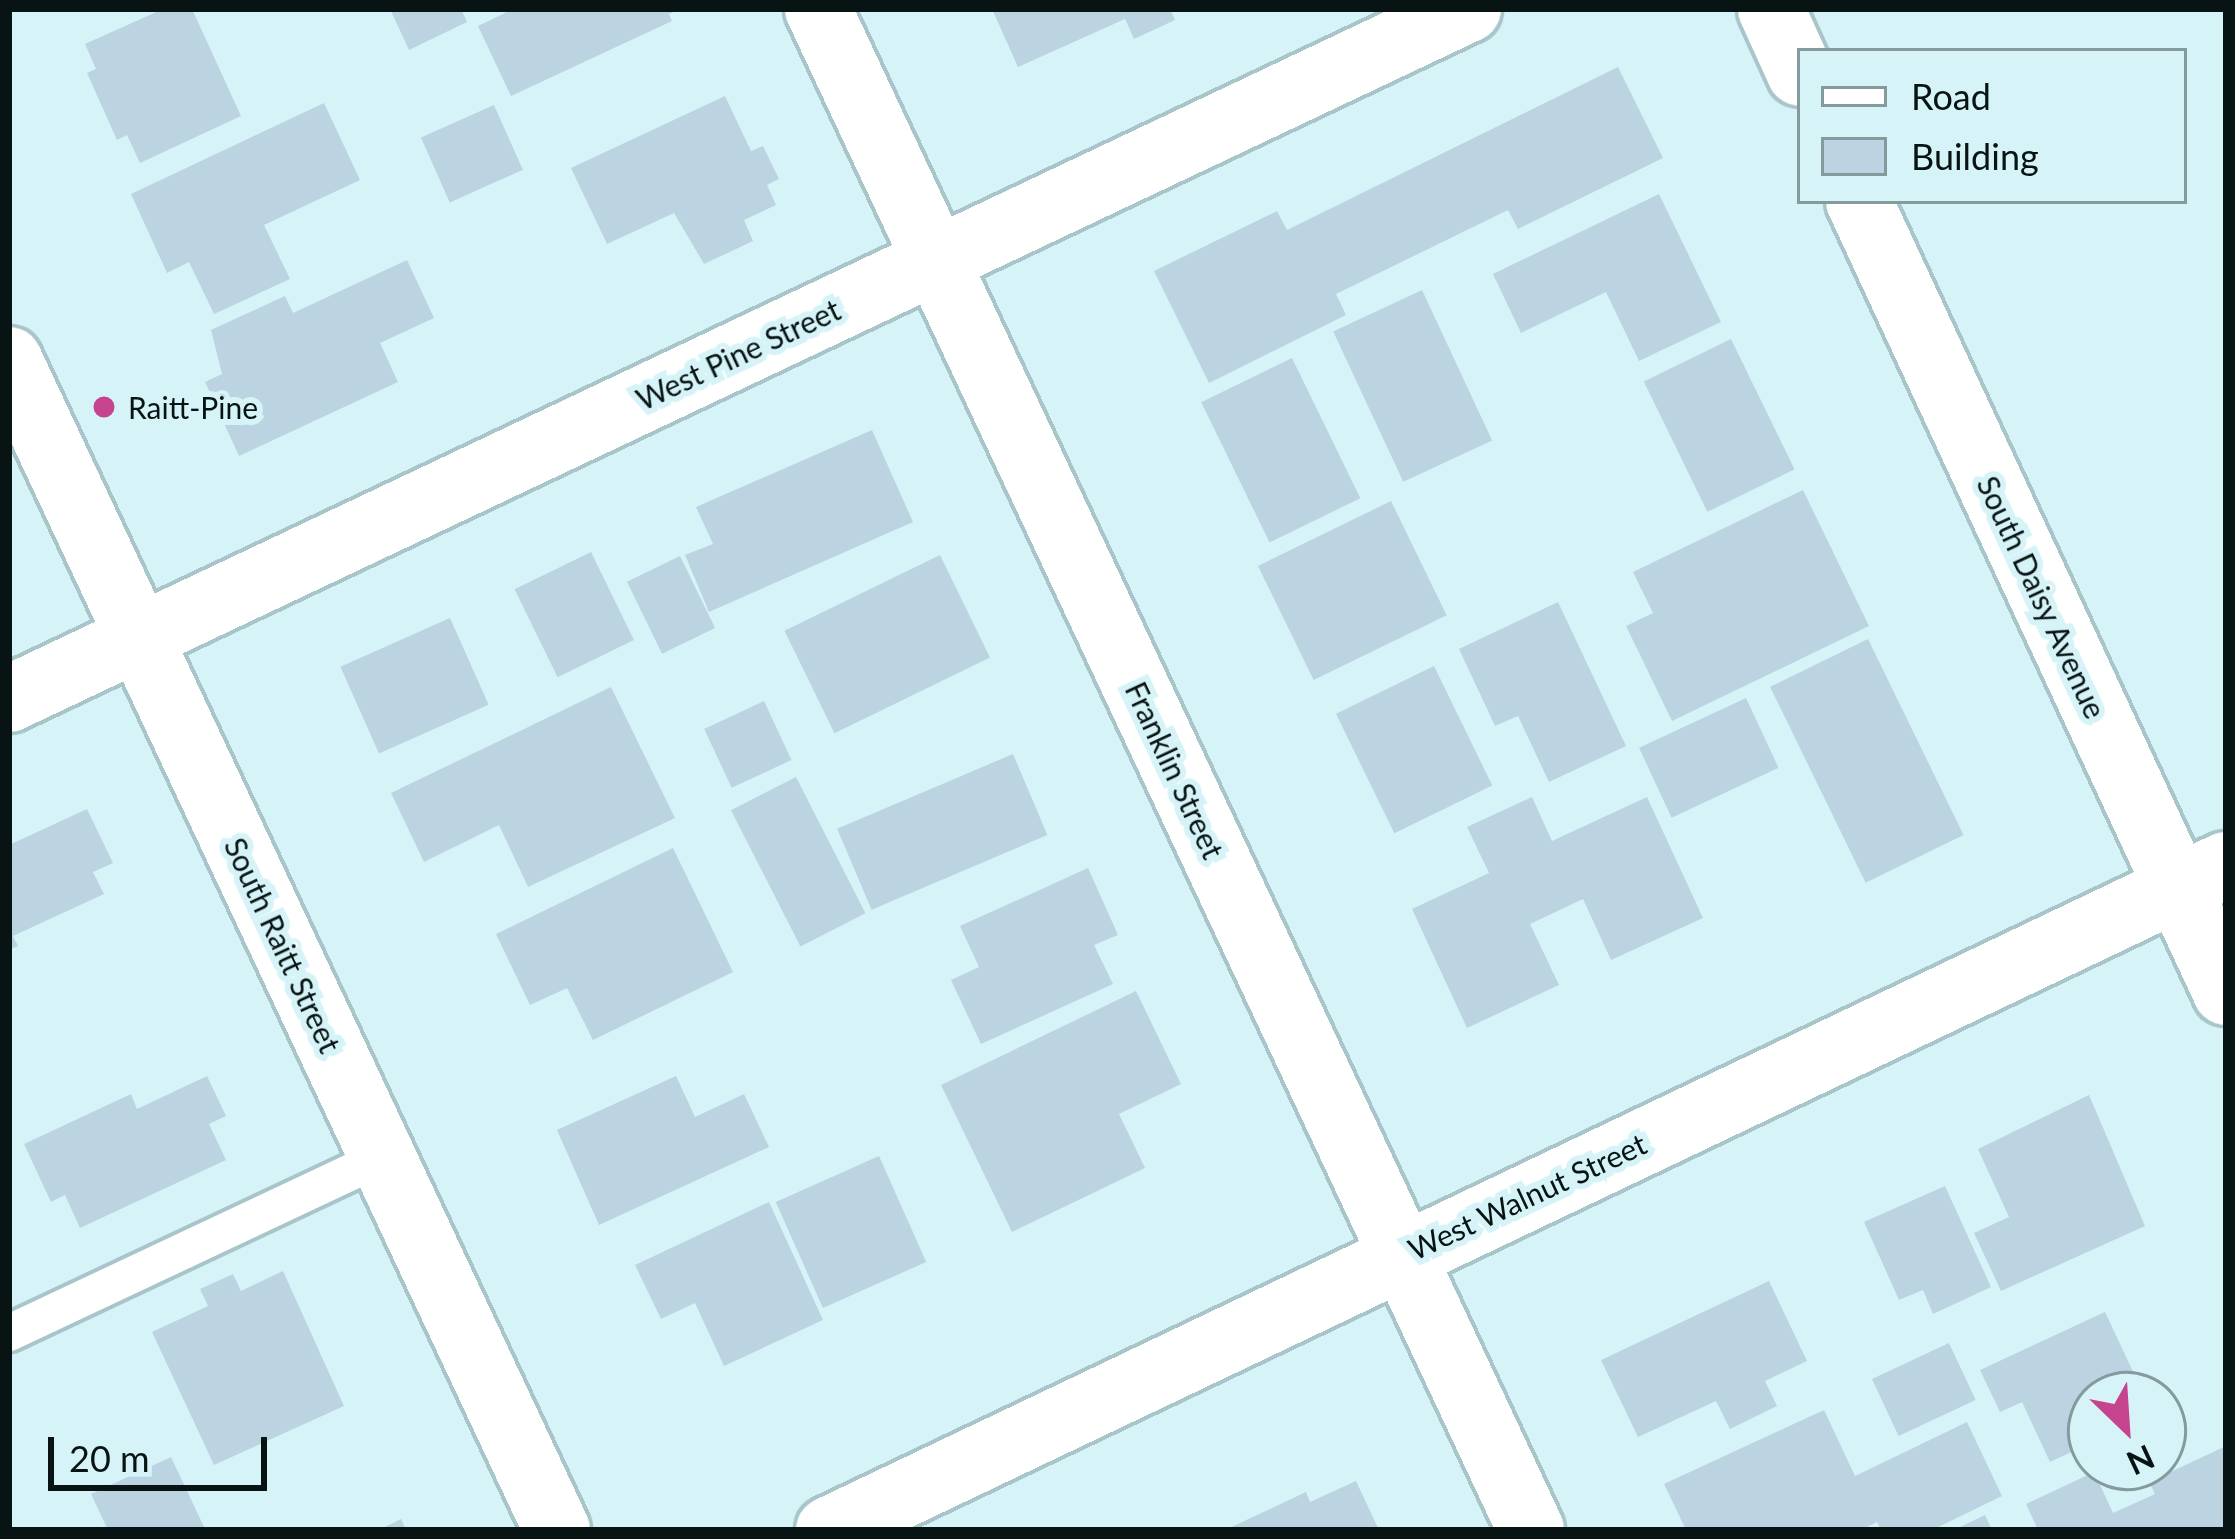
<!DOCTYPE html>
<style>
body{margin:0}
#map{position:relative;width:2235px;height:1539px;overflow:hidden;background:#d6f4f8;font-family:Lato,sans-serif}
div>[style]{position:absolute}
.building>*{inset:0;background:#bcd3e2;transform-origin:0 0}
.roads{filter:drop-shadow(3px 0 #a8c5c9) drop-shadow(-3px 0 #a8c5c9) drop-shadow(0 3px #a8c5c9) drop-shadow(0 -3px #a8c5c9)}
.lane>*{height:36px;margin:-18px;padding:0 18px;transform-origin:18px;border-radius:18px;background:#fff}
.street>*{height:66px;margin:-33px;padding:0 33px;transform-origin:33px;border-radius:33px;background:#fff}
.secondary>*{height:66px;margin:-33px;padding:0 33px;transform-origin:33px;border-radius:33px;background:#fff}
.dots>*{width:33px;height:33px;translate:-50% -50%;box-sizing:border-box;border:6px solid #d6f4f8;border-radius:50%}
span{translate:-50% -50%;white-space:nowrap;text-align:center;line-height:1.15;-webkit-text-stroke:12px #d6f4f8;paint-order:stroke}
.street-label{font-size:30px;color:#081314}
.poi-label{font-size:30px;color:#081314}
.left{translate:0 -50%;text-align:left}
.frame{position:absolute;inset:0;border:12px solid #081314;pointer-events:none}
.legend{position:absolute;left:1797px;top:48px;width:390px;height:156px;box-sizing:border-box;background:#d6f4f8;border:3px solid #849a9d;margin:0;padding:15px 21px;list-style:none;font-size:36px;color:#081314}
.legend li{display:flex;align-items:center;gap:24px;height:60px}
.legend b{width:60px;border:3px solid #849a9d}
.north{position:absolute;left:2067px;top:1371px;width:120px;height:120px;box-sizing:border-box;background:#d6f4f8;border:3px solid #849a9d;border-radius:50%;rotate:155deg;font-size:33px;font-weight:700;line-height:48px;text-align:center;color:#081314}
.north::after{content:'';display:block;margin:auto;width:42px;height:54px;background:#c5448d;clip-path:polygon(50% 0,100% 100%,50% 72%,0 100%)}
.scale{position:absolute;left:48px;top:1437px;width:219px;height:54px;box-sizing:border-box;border:6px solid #081314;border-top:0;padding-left:15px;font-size:36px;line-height:42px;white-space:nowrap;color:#081314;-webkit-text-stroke:9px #d6f4f8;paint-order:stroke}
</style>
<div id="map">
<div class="building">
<div style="clip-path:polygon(163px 9px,192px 9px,241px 116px,140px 163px,127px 135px,117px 140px,87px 73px,96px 69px,85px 44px)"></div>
<div style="clip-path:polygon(390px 9px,461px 9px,467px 22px,409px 50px)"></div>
<div style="clip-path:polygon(513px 9px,681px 9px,669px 14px,672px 21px,511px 96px,478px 26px)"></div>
<div style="clip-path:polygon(992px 9px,1170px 9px,1175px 20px,1134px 39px,1125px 19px,1018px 67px)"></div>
<div style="clip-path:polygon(1618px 67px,1663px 158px,1518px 229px,1508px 210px,1336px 294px,1346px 315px,1209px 383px,1154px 271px,1277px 211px,1287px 230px)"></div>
<div style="clip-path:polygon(725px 96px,751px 151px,763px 146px,779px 179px,767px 185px,776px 205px,744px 220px,753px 241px,704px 264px,674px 213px,607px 244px,571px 168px)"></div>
<div style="clip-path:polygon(324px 103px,360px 180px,264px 225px,290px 279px,214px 314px,189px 262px,167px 273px,131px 194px)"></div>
<div style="left:494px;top:105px;width:71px;height:80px;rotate:66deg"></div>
<div style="clip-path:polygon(1659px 194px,1721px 322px,1639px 361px,1606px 292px,1521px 333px,1493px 274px)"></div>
<div style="clip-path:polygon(407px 260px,434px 318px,380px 343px,398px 382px,239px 456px,205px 382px,222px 374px,211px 330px,285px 296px,293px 313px)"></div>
<div style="left:1422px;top:290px;width:166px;height:98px;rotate:65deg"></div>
<div style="left:1731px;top:339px;width:145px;height:97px;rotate:64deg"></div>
<div style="left:1292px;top:358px;width:156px;height:101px;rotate:64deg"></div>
<div style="clip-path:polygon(872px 430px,913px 522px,709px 612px,685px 555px,713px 544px,696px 507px)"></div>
<div style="clip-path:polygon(1803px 490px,1869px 626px,1672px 721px,1626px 626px,1653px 613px,1633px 572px)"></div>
<div style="left:1391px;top:501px;width:127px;height:148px;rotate:64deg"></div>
<div style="left:591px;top:552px;width:98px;height:85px;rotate:64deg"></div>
<div style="left:940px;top:555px;width:114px;height:173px;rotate:64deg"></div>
<div style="left:680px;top:556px;width:80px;height:59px;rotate:64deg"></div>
<div style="clip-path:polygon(1558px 602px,1626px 746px,1549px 782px,1518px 716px,1495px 726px,1459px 649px)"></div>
<div style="left:450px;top:618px;width:95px;height:120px;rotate:66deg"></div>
<div style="left:1868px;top:639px;width:218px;height:109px;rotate:64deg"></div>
<div style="left:1434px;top:666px;width:133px;height:109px;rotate:64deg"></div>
<div style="clip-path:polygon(611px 687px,675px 818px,528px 887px,499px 825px,424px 862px,391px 793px)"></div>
<div style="left:1746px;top:698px;width:77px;height:118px;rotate:65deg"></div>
<div style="left:764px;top:701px;width:65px;height:66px;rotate:65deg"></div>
<div style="left:1013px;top:754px;width:88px;height:191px;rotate:67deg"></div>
<div style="left:796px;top:777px;width:153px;height:73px;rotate:63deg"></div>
<div style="clip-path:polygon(1532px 797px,1552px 841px,1647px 797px,1703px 918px,1611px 960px,1583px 899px,1530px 924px,1559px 985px,1467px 1028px,1412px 909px,1489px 873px,1467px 827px)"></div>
<div style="clip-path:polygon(87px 809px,113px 863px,93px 872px,104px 894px,13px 936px,18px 946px,9px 950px,9px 845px)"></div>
<div style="clip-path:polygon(673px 848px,733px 972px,593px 1040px,567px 988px,530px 1005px,496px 934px)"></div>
<div style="clip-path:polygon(1088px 868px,1118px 935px,1094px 945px,1113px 984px,981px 1044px,951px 980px,979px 967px,960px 926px)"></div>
<div style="clip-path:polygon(1136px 991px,1181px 1084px,1119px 1114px,1145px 1168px,1012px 1232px,941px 1085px)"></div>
<div style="clip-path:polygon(207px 1076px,226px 1116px,209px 1124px,226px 1160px,80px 1228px,65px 1195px,51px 1202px,24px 1144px,131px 1094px,137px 1109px)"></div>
<div style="clip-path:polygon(676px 1076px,695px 1117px,744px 1094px,769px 1147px,599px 1225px,557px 1130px)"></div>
<div style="clip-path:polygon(2089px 1095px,2145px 1226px,2001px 1291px,1974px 1233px,2009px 1217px,1978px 1149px)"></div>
<div style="left:879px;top:1156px;width:116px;height:113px;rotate:66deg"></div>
<div style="clip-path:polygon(1945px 1186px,1991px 1287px,1933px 1314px,1923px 1290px,1899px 1300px,1864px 1222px)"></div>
<div style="clip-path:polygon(769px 1202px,823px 1320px,724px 1366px,695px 1303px,661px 1319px,635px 1265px)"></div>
<div style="clip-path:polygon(283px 1271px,344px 1406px,214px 1465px,152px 1332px,208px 1306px,200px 1289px,233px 1274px,241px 1291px)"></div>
<div style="clip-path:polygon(1769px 1281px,1807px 1361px,1765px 1381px,1777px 1406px,1730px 1429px,1716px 1401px,1638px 1437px,1601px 1360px)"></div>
<div style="clip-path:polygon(2105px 1312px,2144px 1395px,2091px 1395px,2091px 1443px,2050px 1462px,2022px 1402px,2000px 1412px,1980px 1370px)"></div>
<div style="left:1949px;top:1343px;width:63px;height:85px;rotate:65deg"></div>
<div style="clip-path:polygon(1824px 1410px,1855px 1476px,1967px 1422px,2002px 1496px,1932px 1530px,1881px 1530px,1877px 1522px,1861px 1530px,1686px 1530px,1664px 1484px)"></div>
<div style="clip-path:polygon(2226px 1446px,2226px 1530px,2038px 1530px,2026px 1504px,2094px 1472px,2113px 1513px,2155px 1494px,2149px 1482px)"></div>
<div style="clip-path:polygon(171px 1457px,205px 1529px,108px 1530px,91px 1494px)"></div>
<div style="clip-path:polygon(1356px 1481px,1379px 1530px,1225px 1530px,1306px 1492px,1310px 1502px)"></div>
<div style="clip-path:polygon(1985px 1515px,1992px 1530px,1954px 1530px)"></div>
<div style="clip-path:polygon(401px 1519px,406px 1530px,379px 1530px)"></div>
</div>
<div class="roads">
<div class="lane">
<div style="left:9px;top:1333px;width:413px;rotate:-25.2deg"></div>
</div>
<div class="street">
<div style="left:818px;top:9px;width:1680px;rotate:64.88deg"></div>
<div style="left:1771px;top:9px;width:70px;rotate:65.6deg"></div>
<div style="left:1859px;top:201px;width:872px;rotate:65.11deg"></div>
<div style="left:9px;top:699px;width:1614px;rotate:-25.31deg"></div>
</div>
<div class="secondary">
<div style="left:9px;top:360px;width:1292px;rotate:64.9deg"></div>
<div style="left:829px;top:1530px;width:1547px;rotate:-25.46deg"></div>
</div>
</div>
<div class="dots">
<div style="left:104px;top:407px;background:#c5448d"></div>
</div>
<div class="street-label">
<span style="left:738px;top:354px;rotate:-25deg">West Pine Street</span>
<span style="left:2042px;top:597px;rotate:65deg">South Daisy Avenue</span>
<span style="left:1175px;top:770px;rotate:65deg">Franklin Street</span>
<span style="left:283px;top:945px;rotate:65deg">South Raitt Street</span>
<span style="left:1527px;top:1196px;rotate:-25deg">West Walnut Street</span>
</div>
<div class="poi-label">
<span class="left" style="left:128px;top:407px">Raitt-Pine</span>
</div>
<div class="frame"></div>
<ul class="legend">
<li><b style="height:15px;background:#fff"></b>Road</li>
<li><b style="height:33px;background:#bcd3e2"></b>Building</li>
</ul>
<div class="north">N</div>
<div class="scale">20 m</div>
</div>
